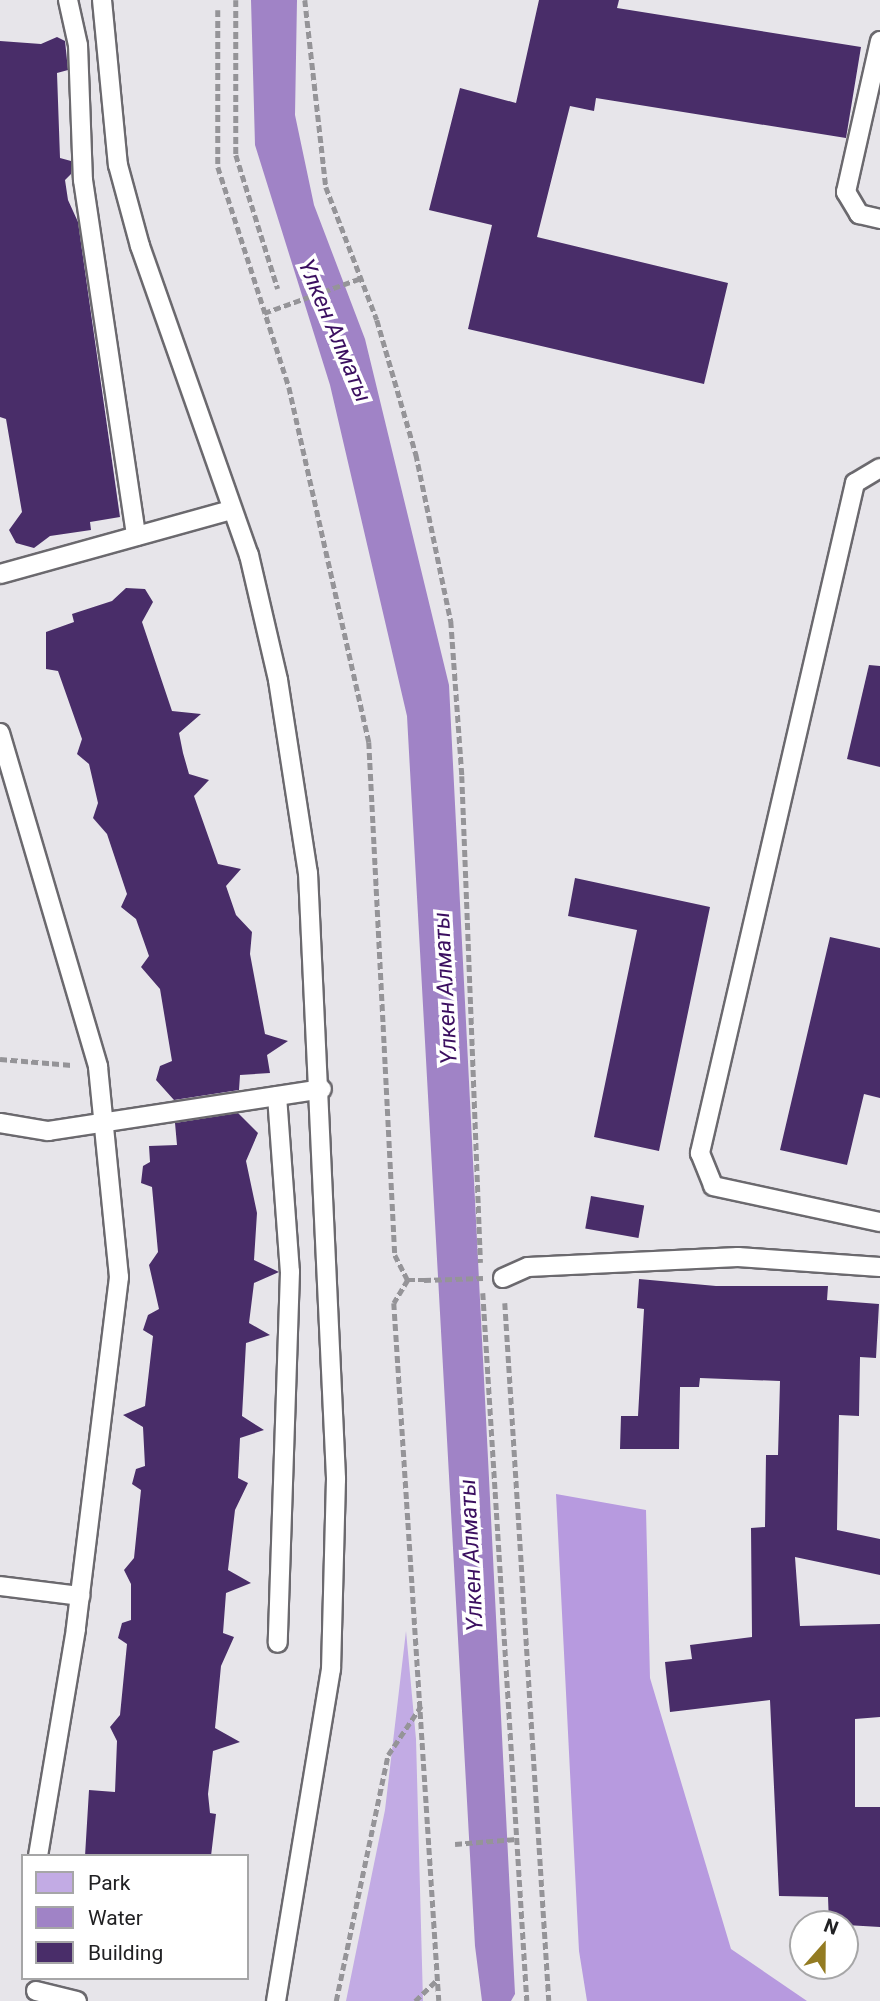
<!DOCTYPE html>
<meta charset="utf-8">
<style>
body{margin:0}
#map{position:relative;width:880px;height:2001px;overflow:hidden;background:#e7e5ea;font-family:Roboto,sans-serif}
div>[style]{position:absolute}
.green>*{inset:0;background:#c2abe4}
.forest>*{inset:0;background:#b79adf}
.water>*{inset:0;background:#a083c6}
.building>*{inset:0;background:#492d69;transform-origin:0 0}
.path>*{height:4.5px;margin-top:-2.25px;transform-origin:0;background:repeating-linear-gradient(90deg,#959498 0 7px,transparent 0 10.5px)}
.roads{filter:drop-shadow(2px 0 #6b696e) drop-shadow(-2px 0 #6b696e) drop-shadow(0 2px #6b696e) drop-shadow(0 -2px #6b696e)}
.service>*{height:18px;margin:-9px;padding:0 9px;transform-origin:9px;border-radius:9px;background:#fff}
.path-bridge>*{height:4.5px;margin-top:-2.25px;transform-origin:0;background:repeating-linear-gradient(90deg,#959498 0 7px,transparent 0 10.5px)}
span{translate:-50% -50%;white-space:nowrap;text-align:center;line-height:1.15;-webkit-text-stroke:7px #fff;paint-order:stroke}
.water-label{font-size:23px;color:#3b0f60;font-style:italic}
.legend{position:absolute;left:21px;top:1854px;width:228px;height:126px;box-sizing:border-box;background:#fff;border:2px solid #a6a6a7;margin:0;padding:9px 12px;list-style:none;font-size:21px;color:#212123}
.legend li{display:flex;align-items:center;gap:14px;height:35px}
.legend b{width:35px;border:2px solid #a6a6a7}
.north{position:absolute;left:789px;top:1910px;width:70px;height:70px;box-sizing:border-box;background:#fff;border:2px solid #a6a6a7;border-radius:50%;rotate:21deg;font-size:19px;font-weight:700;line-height:28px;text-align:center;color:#212123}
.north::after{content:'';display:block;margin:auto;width:24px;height:32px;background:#937b22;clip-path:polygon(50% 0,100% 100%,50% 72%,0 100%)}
</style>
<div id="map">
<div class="green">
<div style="clip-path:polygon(406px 1631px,416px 1739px,423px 2001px,346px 2001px,385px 1810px)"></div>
</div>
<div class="forest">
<div style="clip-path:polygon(556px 1494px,646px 1510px,650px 1678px,731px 1949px,807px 2001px,587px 2001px,579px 1951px)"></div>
</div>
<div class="water">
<div style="clip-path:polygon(251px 0,297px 0,295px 115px,314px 205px,365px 339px,449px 685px,515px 1994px,511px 2001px,482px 2001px,475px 1946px,407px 716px,330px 385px,255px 145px)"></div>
</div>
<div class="building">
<div style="clip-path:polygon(539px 0,619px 0,617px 8px,861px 47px,846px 138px,596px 98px,594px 111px,570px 106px,537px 237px,728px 283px,704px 384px,468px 329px,492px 225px,429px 210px,460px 88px,516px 103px)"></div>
<div style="clip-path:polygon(57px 37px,65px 41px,68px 70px,57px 73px,60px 158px,71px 161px,71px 174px,65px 180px,68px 200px,78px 222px,120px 517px,90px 522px,91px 530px,50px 536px,34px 548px,16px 543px,9px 530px,22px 512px,6px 419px,0 417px,0 41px,41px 44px)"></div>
<div style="clip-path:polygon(126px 588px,145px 589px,153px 602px,142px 622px,172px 711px,201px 714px,179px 733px,183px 753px,189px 774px,209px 780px,194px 796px,218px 864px,241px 869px,226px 886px,236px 915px,252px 932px,250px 954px,265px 1034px,288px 1041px,267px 1055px,270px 1073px,240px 1075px,239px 1090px,174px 1100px,156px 1080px,160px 1066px,172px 1061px,160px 989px,141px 967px,149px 956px,136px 919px,121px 907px,127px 894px,107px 834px,93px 818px,98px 803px,89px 764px,77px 754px,82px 739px,58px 671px,46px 669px,46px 632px,74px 622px,72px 614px,112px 601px)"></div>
<div style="clip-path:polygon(869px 665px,880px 666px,880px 767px,847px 759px)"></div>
<div style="clip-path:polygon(575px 878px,710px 907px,659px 1151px,594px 1137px,637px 930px,568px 916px)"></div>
<div style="clip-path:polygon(830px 937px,880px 948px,880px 1098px,864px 1094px,847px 1165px,780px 1150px)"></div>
<div style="clip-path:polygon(238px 1113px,258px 1133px,246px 1161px,257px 1213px,254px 1260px,279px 1272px,254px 1283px,249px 1323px,270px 1335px,246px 1343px,242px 1416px,264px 1430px,240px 1438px,238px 1478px,248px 1483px,235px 1510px,228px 1570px,251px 1583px,226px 1593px,223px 1633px,234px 1637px,221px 1666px,215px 1728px,240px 1742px,213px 1751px,208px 1794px,210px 1813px,216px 1814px,211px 1856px,85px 1856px,89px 1790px,115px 1792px,117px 1741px,110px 1727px,120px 1715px,127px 1644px,118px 1638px,122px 1623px,131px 1620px,131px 1584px,124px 1570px,134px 1558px,141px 1490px,132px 1484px,136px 1469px,145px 1466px,143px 1427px,123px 1415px,145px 1406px,153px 1336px,143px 1330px,148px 1315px,159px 1309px,149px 1265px,158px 1252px,152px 1187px,141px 1183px,143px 1166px,150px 1162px,149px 1146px,177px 1145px,175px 1123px)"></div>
<div style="left:591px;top:1196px;width:54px;height:33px;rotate:10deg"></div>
<div style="clip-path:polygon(639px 1279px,716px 1286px,828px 1286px,827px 1300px,879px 1304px,876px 1358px,860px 1357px,859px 1416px,839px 1415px,837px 1530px,880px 1539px,880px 1575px,795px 1557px,800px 1626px,880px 1624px,880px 1717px,855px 1719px,855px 1807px,880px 1807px,880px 1927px,829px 1924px,828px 1897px,779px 1896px,770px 1700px,670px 1712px,665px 1662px,692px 1659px,690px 1645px,752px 1637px,751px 1528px,765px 1527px,766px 1455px,778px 1455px,780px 1381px,700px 1378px,699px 1387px,680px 1387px,679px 1449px,620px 1449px,621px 1416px,638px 1416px,644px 1309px,637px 1308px)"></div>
</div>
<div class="path">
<div style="left:236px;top:0;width:155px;rotate:90deg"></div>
<div style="left:236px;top:155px;width:140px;rotate:72.6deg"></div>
<div style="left:305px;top:0;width:188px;rotate:83.6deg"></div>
<div style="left:326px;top:187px;width:142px;rotate:69deg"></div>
<div style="left:377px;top:320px;width:140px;rotate:73.8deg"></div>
<div style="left:416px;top:454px;width:171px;rotate:78.2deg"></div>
<div style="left:451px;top:621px;width:155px;rotate:85.9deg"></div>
<div style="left:462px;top:776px;width:487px;rotate:87.8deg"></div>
<div style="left:218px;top:10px;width:157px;rotate:90deg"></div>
<div style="left:218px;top:167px;width:231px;rotate:72.1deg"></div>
<div style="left:289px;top:387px;width:364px;rotate:77.3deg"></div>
<div style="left:369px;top:742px;width:514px;rotate:87.1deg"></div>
<div style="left:395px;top:1255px;width:28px;rotate:63deg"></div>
<div style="left:264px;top:313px;width:103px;rotate:-19.8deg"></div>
<div style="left:0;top:1059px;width:72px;rotate:4.8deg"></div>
<div style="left:408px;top:1280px;width:27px;rotate:121deg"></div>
<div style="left:394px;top:1303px;width:699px;rotate:86.31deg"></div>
<div style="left:408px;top:1280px;width:16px"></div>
<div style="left:483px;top:1293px;width:709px;rotate:86.44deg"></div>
<div style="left:505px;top:1303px;width:699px;rotate:86.39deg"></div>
<div style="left:455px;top:1844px;width:61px;rotate:-4.7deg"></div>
<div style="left:336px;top:2001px;width:251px;rotate:-78.1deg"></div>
<div style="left:388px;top:1755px;width:59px;rotate:-56deg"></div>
<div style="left:415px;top:2001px;width:30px;rotate:-44deg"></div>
</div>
<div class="roads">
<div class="service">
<div style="left:68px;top:0;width:46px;rotate:77.5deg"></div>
<div style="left:78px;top:45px;width:135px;rotate:87.9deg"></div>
<div style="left:83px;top:180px;width:360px;rotate:81.5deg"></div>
<div style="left:102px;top:0;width:166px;rotate:84.5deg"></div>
<div style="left:118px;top:165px;width:84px;rotate:74.8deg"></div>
<div style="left:140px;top:246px;width:328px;rotate:70.6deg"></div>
<div style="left:249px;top:555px;width:128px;rotate:76.9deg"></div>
<div style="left:278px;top:680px;width:195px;rotate:81.2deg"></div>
<div style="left:308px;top:873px;width:607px;rotate:87.35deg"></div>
<div style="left:336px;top:1479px;width:190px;rotate:91.5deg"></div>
<div style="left:331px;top:1669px;width:337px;rotate:99.4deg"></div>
<div style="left:880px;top:41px;width:155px;rotate:102.7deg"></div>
<div style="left:846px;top:192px;width:26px;rotate:59deg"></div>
<div style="left:859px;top:214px;width:22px;rotate:13deg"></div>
<div style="left:880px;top:468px;width:29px;rotate:149deg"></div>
<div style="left:855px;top:483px;width:688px;rotate:103.03deg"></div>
<div style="left:700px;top:1153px;width:35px;rotate:68deg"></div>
<div style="left:713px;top:1186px;width:171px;rotate:12.2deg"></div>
<div style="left:0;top:574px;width:240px;rotate:-15.5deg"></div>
<div style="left:0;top:733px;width:348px;rotate:73.6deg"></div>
<div style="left:98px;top:1067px;width:211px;rotate:84.3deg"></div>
<div style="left:119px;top:1277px;width:355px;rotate:97deg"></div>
<div style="left:76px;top:1629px;width:230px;rotate:99.5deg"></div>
<div style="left:277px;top:1096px;width:176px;rotate:85.8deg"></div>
<div style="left:290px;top:1272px;width:371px;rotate:91.9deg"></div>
<div style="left:0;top:1123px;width:49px;rotate:9.5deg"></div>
<div style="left:48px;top:1131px;width:277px;rotate:-8.7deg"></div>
<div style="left:503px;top:1278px;width:27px;rotate:-24deg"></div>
<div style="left:528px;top:1267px;width:210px;rotate:-2.7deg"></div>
<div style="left:738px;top:1257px;width:142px;rotate:4deg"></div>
<div style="left:0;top:1586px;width:81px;rotate:7.1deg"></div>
<div style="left:36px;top:1991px;width:42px;rotate:13.7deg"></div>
</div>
</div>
<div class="path-bridge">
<div style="left:424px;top:1280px;width:59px;rotate:-1.9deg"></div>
</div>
<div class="water-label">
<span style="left:334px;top:331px;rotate:67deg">Үлкен Алматы</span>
<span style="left:446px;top:988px;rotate:-93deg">Үлкен Алматы</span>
<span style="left:472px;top:1555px;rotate:-93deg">Үлкен Алматы</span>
</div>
<ul class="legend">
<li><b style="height:19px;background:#c2abe4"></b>Park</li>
<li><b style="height:19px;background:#a083c6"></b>Water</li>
<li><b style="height:19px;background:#492d69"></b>Building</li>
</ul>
<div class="north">N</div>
</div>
